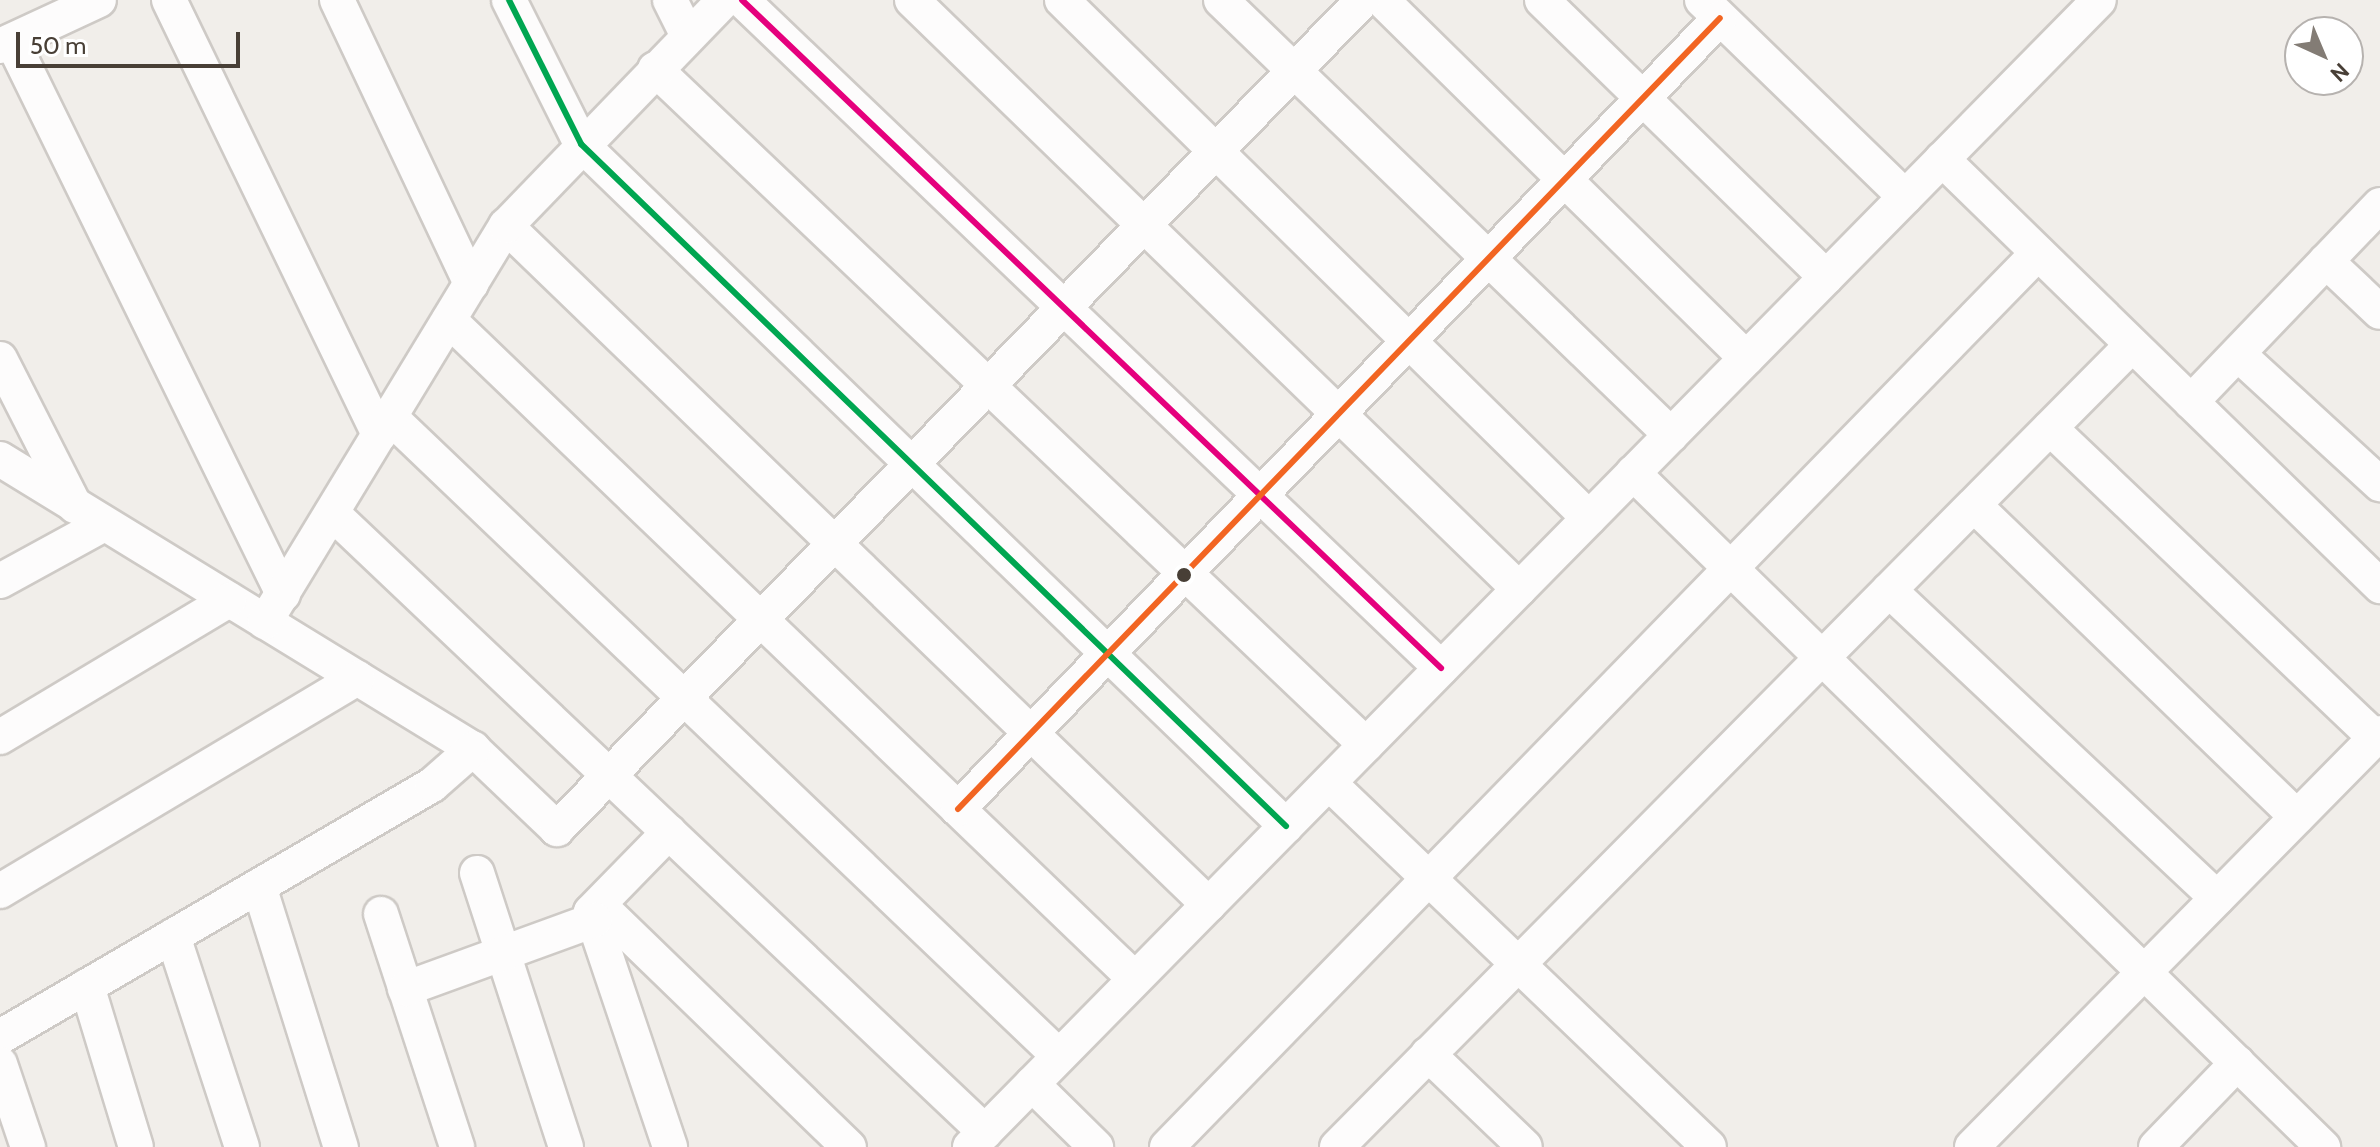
<!DOCTYPE html>
<style>
body{margin:0}
#map{position:relative;width:2380px;height:1147px;overflow:hidden;background:#f1eeea;font-family:Cabin,sans-serif}
div>[style]{position:absolute}
.roads{filter:drop-shadow(2px 0 #cecac6) drop-shadow(-2px 0 #cecac6) drop-shadow(0 2px #cecac6) drop-shadow(0 -2px #cecac6)}
.minor>*{height:34px;margin:-17px;padding:0 17px;transform-origin:17px;border-radius:17px;background:#fdfcfc}
.bus-1>*{height:6px;margin:-3px;padding:0 3px;transform-origin:3px;border-radius:3px;background:#00a651}
.bus-2>*{height:6px;margin:-3px;padding:0 3px;transform-origin:3px;border-radius:3px;background:#e5007d}
.bus-3>*{height:6px;margin:-3px;padding:0 3px;transform-origin:3px;border-radius:3px;background:#f26522}
.dots>*{width:22px;height:22px;translate:-50% -50%;box-sizing:border-box;border:4px solid #fff;border-radius:50%}
span{translate:-50% -50%;white-space:nowrap;text-align:center;line-height:1.15;-webkit-text-stroke:8px #fff;paint-order:stroke}
.north{position:absolute;left:2284px;top:16px;width:80px;height:80px;box-sizing:border-box;background:#fff;border:2px solid #b6b2af;border-radius:50%;rotate:136deg;font-size:22px;font-weight:700;line-height:32px;text-align:center;color:#483f36}
.north::after{content:'';display:block;margin:auto;width:28px;height:36px;background:#837c75;clip-path:polygon(50% 0,100% 100%,50% 72%,0 100%)}
.scale{position:absolute;left:16px;top:32px;width:224px;height:36px;box-sizing:border-box;border:4px solid #483f36;border-top:0;padding-left:10px;font-size:24px;line-height:28px;white-space:nowrap;color:#483f36;-webkit-text-stroke:6px #fff;paint-order:stroke}
</style>
<div id="map">
<div class="roads">
<div class="minor">
<div style="left:169px;top:0;width:483px;rotate:64.2deg"></div>
<div style="left:337px;top:0;width:314px;rotate:64.7deg"></div>
<div style="left:509px;top:0;width:161px;rotate:63.4deg"></div>
<div style="left:581px;top:144px;width:981px;rotate:44.05deg"></div>
<div style="left:670px;top:0;width:40px;rotate:63.4deg"></div>
<div style="left:742px;top:0;width:967px;rotate:43.7deg"></div>
<div style="left:912px;top:0;width:846px;rotate:44.14deg"></div>
<div style="left:1062px;top:0;width:739px;rotate:44.51deg"></div>
<div style="left:1221px;top:0;width:626px;rotate:44.03deg"></div>
<div style="left:1382px;top:0;width:511px;rotate:44.52deg"></div>
<div style="left:1542px;top:0;width:397px;rotate:44.3deg"></div>
<div style="left:1702px;top:0;width:283px;rotate:44.1deg"></div>
<div style="left:12px;top:41px;width:616px;rotate:63.89deg"></div>
<div style="left:0;top:46px;width:109px;rotate:-24.9deg"></div>
<div style="left:655px;top:69px;width:981px;rotate:43.55deg"></div>
<div style="left:1942px;top:159px;width:612px;rotate:44.27deg"></div>
<div style="left:506px;top:226px;width:977px;rotate:44.01deg"></div>
<div style="left:2326px;top:261px;width:74px;rotate:43.4deg"></div>
<div style="left:449px;top:320px;width:951px;rotate:43.85deg"></div>
<div style="left:2238px;top:354px;width:193px;rotate:42.5deg"></div>
<div style="left:0;top:359px;width:165px;rotate:63deg"></div>
<div style="left:2191px;top:402px;width:273px;rotate:-46.2deg"></div>
<div style="left:390px;top:417px;width:925px;rotate:43.69deg"></div>
<div style="left:2050px;top:428px;width:449px;rotate:43.6deg"></div>
<div style="left:0;top:459px;width:555px;rotate:31.51deg"></div>
<div style="left:473px;top:749px;width:116px;rotate:43.6deg"></div>
<div style="left:557px;top:829px;width:1156px;rotate:-45.81deg"></div>
<div style="left:1633px;top:473px;width:965px;rotate:44.33deg"></div>
<div style="left:1974px;top:505px;width:449px;rotate:44deg"></div>
<div style="left:332px;top:513px;width:900px;rotate:43.47deg"></div>
<div style="left:0;top:581px;width:119px;rotate:-28.7deg"></div>
<div style="left:1889px;top:590px;width:450px;rotate:43.2deg"></div>
<div style="left:265px;top:622px;width:464px;rotate:-58.7deg"></div>
<div style="left:506px;top:226px;width:314px;rotate:-46deg"></div>
<div style="left:0;top:737px;width:267px;rotate:-30.9deg"></div>
<div style="left:1329px;top:783px;width:526px;rotate:43.77deg"></div>
<div style="left:958px;top:809px;width:1098px;rotate:-46.07deg"></div>
<div style="left:669px;top:832px;width:112px;rotate:134.3deg"></div>
<div style="left:591px;top:912px;width:248px;rotate:71.4deg"></div>
<div style="left:477px;top:873px;width:288px;rotate:72deg"></div>
<div style="left:259px;top:886px;width:274px;rotate:72.6deg"></div>
<div style="left:0;top:891px;width:416px;rotate:-30.8deg"></div>
<div style="left:599px;top:905px;width:348px;rotate:44.1deg"></div>
<div style="left:381px;top:914px;width:245px;rotate:71.9deg"></div>
<div style="left:173px;top:936px;width:222px;rotate:71.9deg"></div>
<div style="left:87px;top:986px;width:168px;rotate:73.1deg"></div>
<div style="left:405px;top:989px;width:202px;rotate:-20deg"></div>
<div style="left:0;top:1037px;width:500px;rotate:-30.26deg"></div>
<div style="left:432px;top:785px;width:55px;rotate:-41.3deg"></div>
<div style="left:1428px;top:1054px;width:134px;rotate:43.8deg"></div>
<div style="left:0;top:1064px;width:88px;rotate:71.4deg"></div>
<div style="left:1032px;top:1084px;width:90px;rotate:44.5deg"></div>
<div style="left:970px;top:1147px;width:1609px;rotate:-45.45deg"></div>
<div style="left:1167px;top:1147px;width:1248px;rotate:-45.75deg"></div>
<div style="left:1337px;top:1147px;width:1129px;rotate:-45.25deg"></div>
<div style="left:1972px;top:1147px;width:581px;rotate:-45.42deg"></div>
<div style="left:2156px;top:1147px;width:117px;rotate:-46deg"></div>
</div>
</div>
<div class="bus-1">
<div style="left:509px;top:0;width:161px;rotate:63.4deg"></div>
<div style="left:581px;top:144px;width:981px;rotate:44.05deg"></div>
</div>
<div class="bus-2">
<div style="left:742px;top:0;width:967px;rotate:43.7deg"></div>
</div>
<div class="bus-3">
<div style="left:958px;top:809px;width:1098px;rotate:-46.07deg"></div>
</div>
<div class="dots">
<div style="left:1184px;top:575px;background:#483f36"></div>
</div>
<div class="north">N</div>
<div class="scale">50 m</div>
</div>
